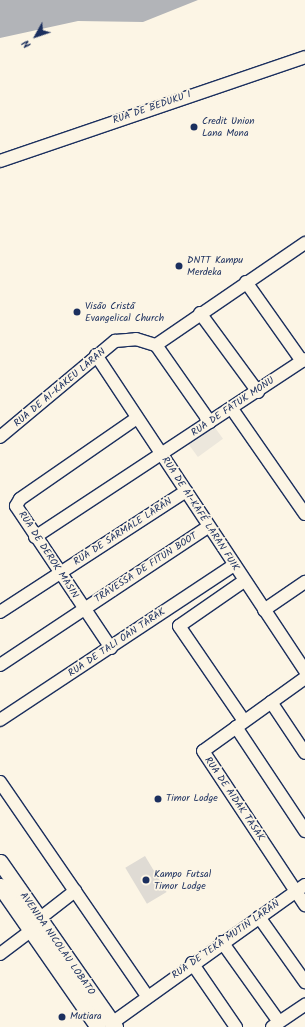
<!DOCTYPE html>
<meta charset="utf-8">
<style>
body{margin:0}
#map{position:relative;width:305px;height:1027px;overflow:hidden;background:#fcf5e5;font-family:Kalam,sans-serif}
div>[style]{position:absolute}
.built>*{inset:0;background:#ece7dc;transform-origin:0 0}
.green>*{inset:0;background:#dfdbd4;transform-origin:0 0}
.water>*{inset:0;background:#b2b4b8}
.roads{filter:drop-shadow(1px 0 #1b2f5e) drop-shadow(-1px 0 #1b2f5e) drop-shadow(0 1px #1b2f5e) drop-shadow(0 -1px #1b2f5e)}
.minor>*{height:12px;margin:-6px;padding:0 6px;transform-origin:6px;border-radius:6px;background:#fcf5e5}
.major>*{height:15px;margin:-7.5px;padding:0 7.5px;transform-origin:7.5px;border-radius:7.5px;background:#fcf5e5}
.dots>*{width:11px;height:11px;translate:-50% -50%;box-sizing:border-box;border:2px solid #fcf5e5;border-radius:50%}
span{translate:-50% -50%;white-space:nowrap;text-align:center;line-height:1.15;-webkit-text-stroke:3.5px #fcf5e5;paint-order:stroke}
.street-label{font-size:10px;color:#1b2f5e}
.poi-label{font-size:10px;color:#1b2f5e}
.left{translate:0 -50%;text-align:left}
.north{position:absolute;left:16px;top:16px;width:40px;height:40px;-webkit-text-stroke:3px #fcf5e5;paint-order:stroke;rotate:230deg;font-size:11px;font-weight:700;line-height:16px;text-align:center;color:#1b2f5e}
.north::after{content:'';display:block;margin:auto;width:14px;height:18px;background:#1b2f5e;clip-path:polygon(50% 0,100% 100%,50% 72%,0 100%)}
</style>
<div id="map">
<div class="built">
<div style="left:213px;top:425px;width:17px;height:31px;rotate:54deg"></div>
</div>
<div class="green">
<div style="left:145px;top:856px;width:42px;height:23px;rotate:59deg"></div>
</div>
<div class="water">
<div style="clip-path:polygon(0 0,198px 0,143px 22px,78px 21px,0 38px)"></div>
</div>
<div class="roads">
<div class="minor">
<div style="left:0;top:161px;width:322px;rotate:-18.8deg"></div>
<div style="left:246px;top:282px;width:97px;rotate:54.7deg"></div>
<div style="left:200px;top:313px;width:98px;rotate:53.7deg"></div>
<div style="left:156px;top:345px;width:94px;rotate:55deg"></div>
<div style="left:96px;top:355px;width:379px;rotate:56.5deg"></div>
<div style="left:232px;top:409px;width:128px;rotate:55.2deg"></div>
<div style="left:0;top:437px;width:150px;rotate:-39.9deg"></div>
<div style="left:115px;top:341px;width:21px;rotate:-5deg"></div>
<div style="left:136px;top:339px;width:21px;rotate:17deg"></div>
<div style="left:156px;top:345px;width:181px;rotate:-34.4deg"></div>
<div style="left:35px;top:537px;width:323px;rotate:-33.4deg"></div>
<div style="left:244px;top:581px;width:79px;rotate:145.3deg"></div>
<div style="left:179px;top:626px;width:115px;rotate:55.6deg"></div>
<div style="left:264px;top:610px;width:50px;rotate:-34.3deg"></div>
<div style="left:0;top:612px;width:222px;rotate:-33deg"></div>
<div style="left:111px;top:648px;width:171px;rotate:-123.8deg"></div>
<div style="left:16px;top:506px;width:8px;rotate:-60deg"></div>
<div style="left:20px;top:499px;width:142px;rotate:-34.7deg"></div>
<div style="left:0;top:665px;width:250px;rotate:-33.6deg"></div>
<div style="left:305px;top:678px;width:125px;rotate:144.4deg"></div>
<div style="left:203px;top:751px;width:185px;rotate:56.5deg"></div>
<div style="left:271px;top:702px;width:61px;rotate:56.3deg"></div>
<div style="left:0;top:720px;width:281px;rotate:-33.5deg"></div>
<div style="left:236px;top:727px;width:125px;rotate:56.4deg"></div>
<div style="left:0;top:782px;width:260px;rotate:55.5deg"></div>
<div style="left:259px;top:917px;width:80px;rotate:54.7deg"></div>
<div style="left:39px;top:919px;width:46px;rotate:-37.9deg"></div>
<div style="left:222px;top:942px;width:98px;rotate:54.5deg"></div>
<div style="left:0;top:954px;width:39px;rotate:-37deg"></div>
<div style="left:192px;top:963px;width:78px;rotate:55.5deg"></div>
<div style="left:112px;top:1023px;width:237px;rotate:-35.6deg"></div>
<div style="left:272px;top:1027px;width:40px;rotate:-34deg"></div>
</div>
<div class="major">
<div style="left:0;top:862px;width:201px;rotate:55.1deg"></div>
<div style="left:0;top:886px;width:172px;rotate:55.2deg"></div>
</div>
</div>
<div class="dots">
<div style="left:194px;top:127px;background:#1b2f5e"></div>
<div style="left:179px;top:266px;background:#1b2f5e"></div>
<div style="left:77px;top:312px;background:#1b2f5e"></div>
<div style="left:158px;top:799px;background:#1b2f5e"></div>
<div style="left:146px;top:880px;background:#1b2f5e"></div>
<div style="left:62px;top:1017px;background:#1b2f5e"></div>
</div>
<div class="street-label">
<span style="left:152px;top:108px;rotate:-19deg">RUA DE BEDUKU I</span>
<span style="left:60px;top:388px;rotate:-40deg">RUA DE AI-KAKEU LARAN</span>
<span style="left:233px;top:407px;rotate:-34deg">RUA DE FATUK MONU</span>
<span style="left:200px;top:514px;rotate:57deg">RUA DE AI-KAFÉ LARAN FUIK</span>
<span style="left:123px;top:532px;rotate:-33deg">RUA DE SARMALE LARAN</span>
<span style="left:48px;top:555px;rotate:57deg">RUA DE DEROK MASIN</span>
<span style="left:146px;top:568px;rotate:-33deg">TRAVESSA DE FITUN BOOT</span>
<span style="left:117px;top:643px;rotate:-34deg">RUA DE TALI OAN TARAK</span>
<span style="left:234px;top:799px;rotate:56deg">RUA DE AIDAK TASAK</span>
<span style="left:226px;top:940px;rotate:-35deg">RUA DE TEKA MUTIN LARAN</span>
<span style="left:57px;top:944px;rotate:55deg">AVENIDA NICOLAU LOBATO</span>
</div>
<div class="poi-label">
<span class="left" style="left:202px;top:127px">Credit Union<br>Lana Mona</span>
<span class="left" style="left:187px;top:266px">DNTT Kampu<br>Merdeka</span>
<span class="left" style="left:85px;top:312px">Visão Cristã<br>Evangelical Church</span>
<span class="left" style="left:166px;top:799px">Timor Lodge</span>
<span class="left" style="left:154px;top:880px">Kampo Futsal<br>Timor Lodge</span>
<span class="left" style="left:70px;top:1017px">Mutiara</span>
</div>
<div class="north">N</div>
</div>
